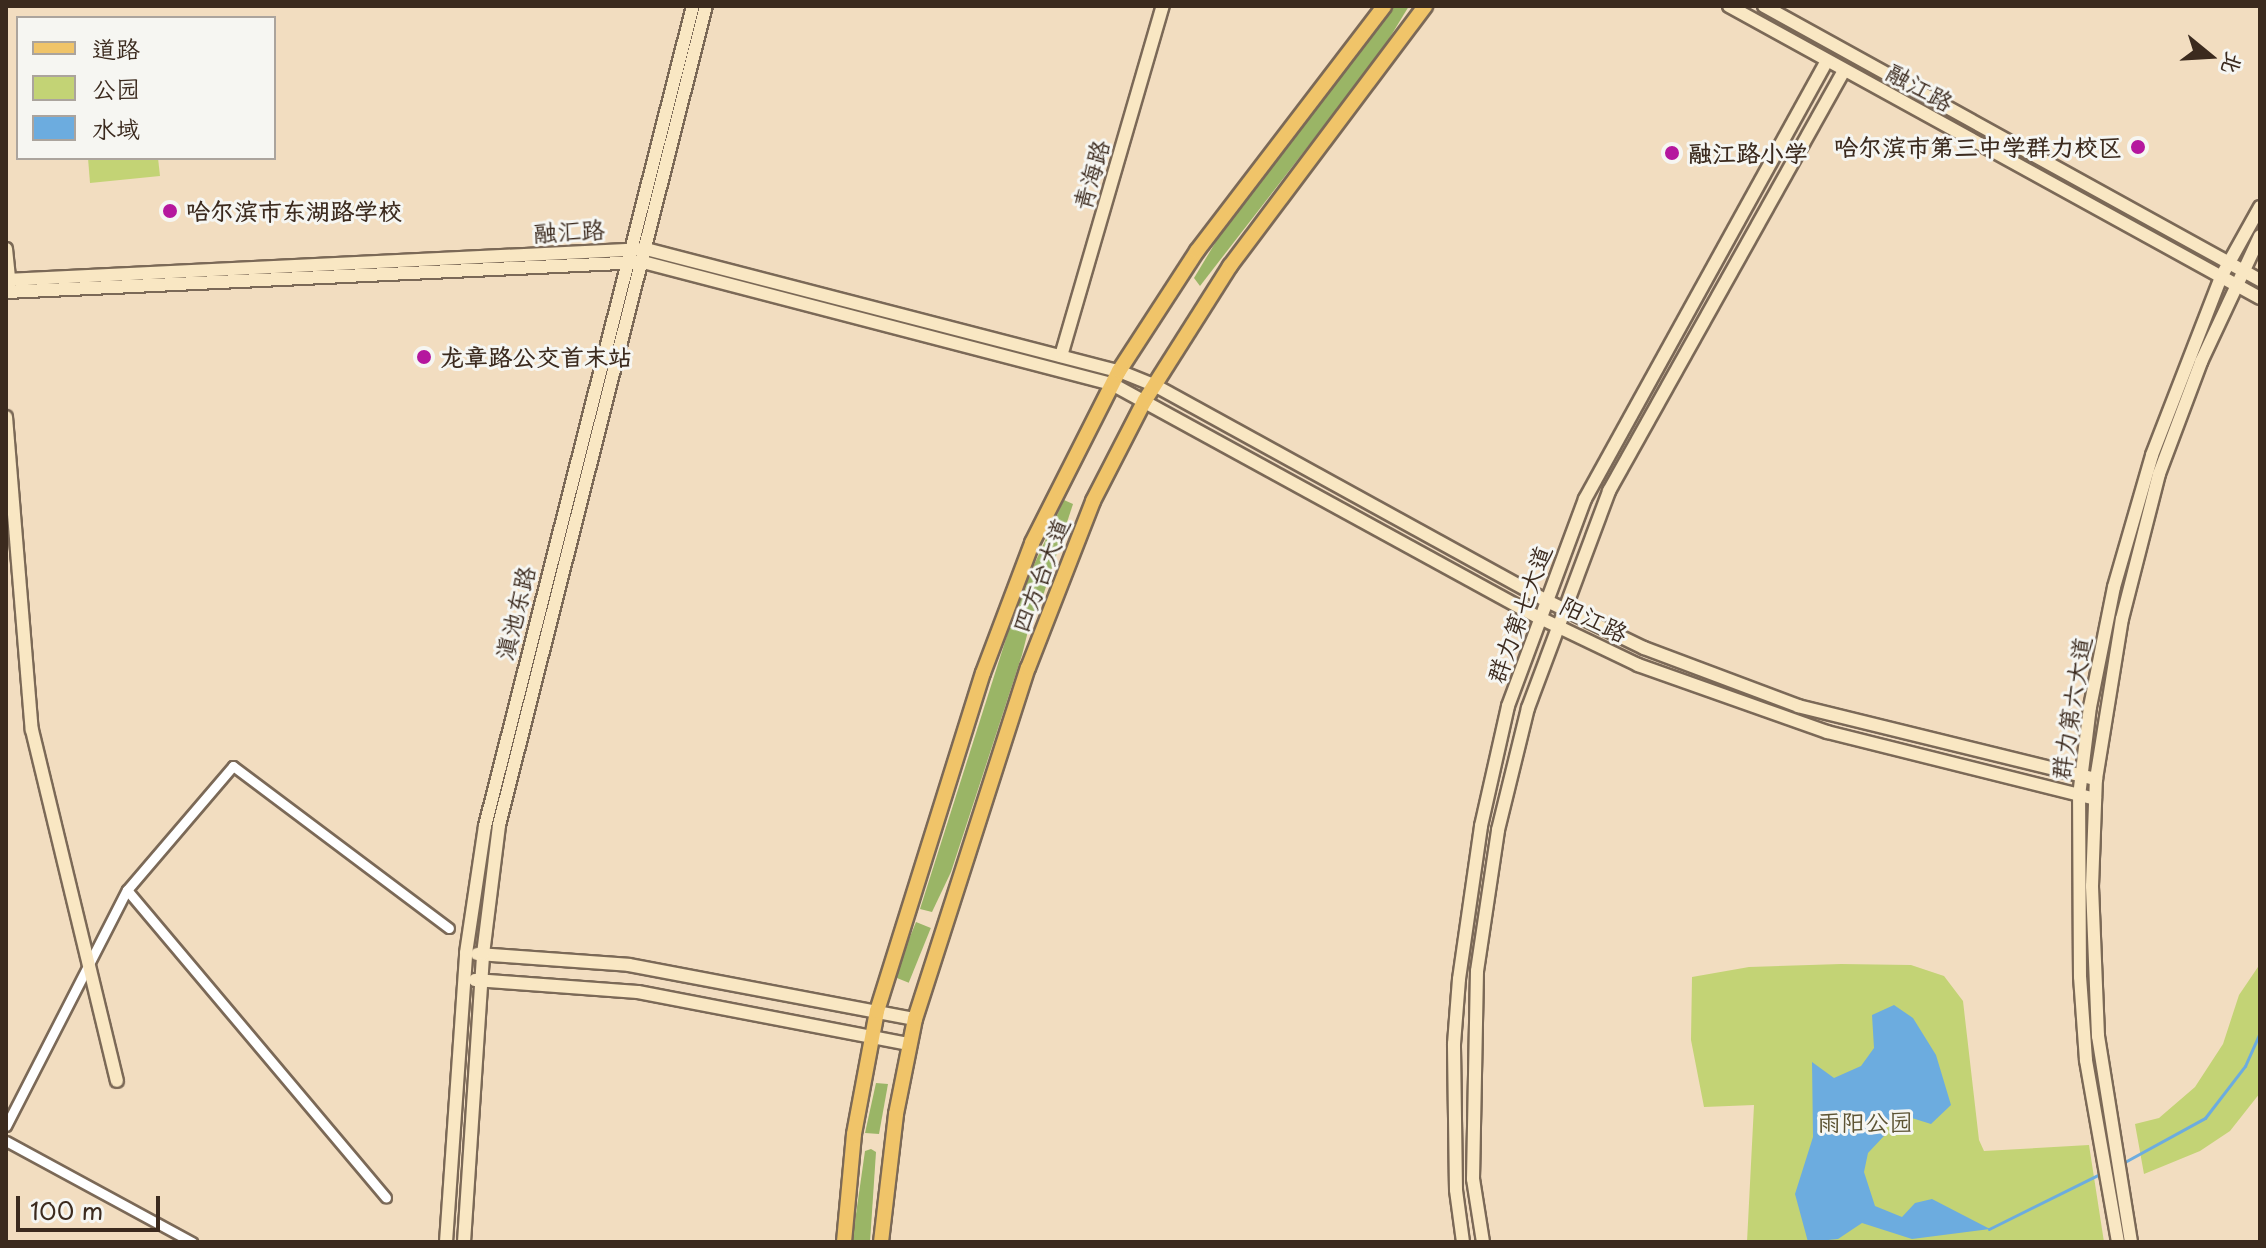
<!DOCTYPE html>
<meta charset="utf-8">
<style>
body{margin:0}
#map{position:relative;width:2266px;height:1248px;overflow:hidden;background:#f2ddc0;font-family:"Playpen Sans","LXGW WenKai TC",sans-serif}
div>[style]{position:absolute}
.green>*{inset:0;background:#c3d375}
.forest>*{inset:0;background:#9ab566;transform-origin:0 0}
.water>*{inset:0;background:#6cacdf}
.stream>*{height:3px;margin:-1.5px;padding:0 1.5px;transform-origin:1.5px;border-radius:1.5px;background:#6cacdf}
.roads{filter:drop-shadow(2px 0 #7b6957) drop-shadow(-2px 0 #7b6957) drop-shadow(0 2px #7b6957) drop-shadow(0 -2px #7b6957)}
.street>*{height:9px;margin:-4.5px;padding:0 4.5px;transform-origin:4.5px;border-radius:4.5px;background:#fff}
.secondary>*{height:12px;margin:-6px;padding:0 6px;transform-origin:6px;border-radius:6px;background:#f9e7c3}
.primary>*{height:14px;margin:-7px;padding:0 7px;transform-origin:7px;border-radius:7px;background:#f0c469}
.dots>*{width:22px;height:22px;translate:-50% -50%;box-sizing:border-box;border:4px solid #f6f6f2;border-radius:50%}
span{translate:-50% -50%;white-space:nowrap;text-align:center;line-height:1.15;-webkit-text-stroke:6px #f6f6f2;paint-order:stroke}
.street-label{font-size:24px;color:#3b2a1e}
.poi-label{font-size:24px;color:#3b2a1e;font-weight:700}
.right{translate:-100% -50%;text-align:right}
.left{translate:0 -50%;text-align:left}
.park-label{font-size:24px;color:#5d5434}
.frame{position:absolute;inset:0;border:8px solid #3b2a1e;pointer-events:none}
.legend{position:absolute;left:16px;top:16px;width:260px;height:144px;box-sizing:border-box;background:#f6f6f2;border:2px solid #aba49d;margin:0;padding:10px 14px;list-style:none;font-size:24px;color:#3b2a1e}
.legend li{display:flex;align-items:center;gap:16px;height:40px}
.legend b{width:40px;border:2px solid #aba49d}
.north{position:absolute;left:2170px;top:16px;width:80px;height:80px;-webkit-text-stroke:6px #f6f6f2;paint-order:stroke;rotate:108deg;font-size:22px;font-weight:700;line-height:32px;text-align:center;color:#3b2a1e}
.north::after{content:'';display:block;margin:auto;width:28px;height:36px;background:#3b2a1e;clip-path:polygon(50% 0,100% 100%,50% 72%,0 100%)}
.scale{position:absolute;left:16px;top:1196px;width:144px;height:36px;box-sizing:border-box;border:4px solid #3b2a1e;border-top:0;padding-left:10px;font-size:24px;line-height:28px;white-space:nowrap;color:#3b2a1e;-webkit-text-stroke:6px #f6f6f2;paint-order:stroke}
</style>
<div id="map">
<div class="green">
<div style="clip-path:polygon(88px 158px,158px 158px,160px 176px,90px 183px)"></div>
<div style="clip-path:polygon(1841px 964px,1911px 965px,1944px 976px,1963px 1001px,1979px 1140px,1984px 1151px,2089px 1145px,2104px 1242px,1747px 1242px,1754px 1105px,1704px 1107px,1691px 1040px,1692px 977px,1749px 967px)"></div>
<div style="clip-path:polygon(2260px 964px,2260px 1093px,2230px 1131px,2200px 1151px,2144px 1174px,2135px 1124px,2159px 1118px,2195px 1087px,2223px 1044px,2239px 995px)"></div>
</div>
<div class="forest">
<div style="clip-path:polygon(1391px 6px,1409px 6px,1381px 52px,1200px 286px,1194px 278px,1232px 215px)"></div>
<div style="clip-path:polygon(1064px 500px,1073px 504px,1041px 602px,1036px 611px,1026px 612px,1019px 608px,1019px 597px)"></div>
<div style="clip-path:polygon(1011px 623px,1028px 631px,1022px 655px,951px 872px,932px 912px,920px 909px)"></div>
<div style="left:916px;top:922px;width:16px;height:59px;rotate:22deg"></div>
<div style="clip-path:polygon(876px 1083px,888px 1084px,879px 1134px,865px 1133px)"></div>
<div style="clip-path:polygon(871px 1149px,876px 1152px,870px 1242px,852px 1242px,865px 1151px)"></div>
</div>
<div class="water">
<div style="clip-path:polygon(1894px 1005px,1913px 1018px,1936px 1055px,1951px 1105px,1931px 1124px,1899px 1114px,1887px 1122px,1884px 1136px,1868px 1153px,1864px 1172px,1875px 1206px,1902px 1217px,1915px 1203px,1932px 1199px,1990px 1229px,1912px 1239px,1862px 1223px,1838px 1239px,1808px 1242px,1795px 1194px,1813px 1137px,1812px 1062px,1834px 1078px,1861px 1066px,1874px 1048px,1872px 1015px)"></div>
</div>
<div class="stream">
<div style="left:2121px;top:1164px;width:96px;rotate:-28.7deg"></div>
<div style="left:2205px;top:1118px;width:66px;rotate:-52.4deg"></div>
<div style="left:2245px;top:1066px;width:36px;rotate:-66deg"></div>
<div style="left:1989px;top:1229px;width:128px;rotate:-26.4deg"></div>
</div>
<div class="roads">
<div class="street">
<div style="left:127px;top:890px;width:402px;rotate:49.9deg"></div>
<div style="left:6px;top:1126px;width:265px;rotate:-62.9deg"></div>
<div style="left:127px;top:890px;width:163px;rotate:-49.5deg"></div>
<div style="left:233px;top:766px;width:270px;rotate:36.9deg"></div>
<div style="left:6px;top:1141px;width:212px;rotate:28.5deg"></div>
</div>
<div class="secondary">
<div style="left:1729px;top:6px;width:606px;rotate:28.81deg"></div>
<div style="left:1764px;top:6px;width:567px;rotate:28.92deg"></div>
<div style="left:6px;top:249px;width:36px;rotate:84deg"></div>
<div style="left:6px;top:280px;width:641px;rotate:-2.77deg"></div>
<div style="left:646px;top:249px;width:488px;rotate:14.5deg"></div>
<div style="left:1119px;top:371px;width:38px;rotate:22deg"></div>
<div style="left:1154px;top:385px;width:446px;rotate:28.8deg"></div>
<div style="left:1545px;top:600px;width:110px;rotate:25.9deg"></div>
<div style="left:1644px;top:648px;width:165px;rotate:20.6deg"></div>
<div style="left:1798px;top:706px;width:307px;rotate:13.8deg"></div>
<div style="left:6px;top:292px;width:638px;rotate:-2.7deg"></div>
<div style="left:643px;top:262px;width:485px;rotate:14.6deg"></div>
<div style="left:1112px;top:384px;width:488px;rotate:28.7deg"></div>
<div style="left:1540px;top:618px;width:109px;rotate:25.6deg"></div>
<div style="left:1638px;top:665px;width:201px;rotate:19.5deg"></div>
<div style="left:1827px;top:732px;width:276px;rotate:14deg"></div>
<div style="left:1061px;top:356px;width:365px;rotate:-73.8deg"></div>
<div style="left:6px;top:417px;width:314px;rotate:85.3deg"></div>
<div style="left:32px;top:730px;width:361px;rotate:76.4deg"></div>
<div style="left:477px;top:954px;width:152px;rotate:4.1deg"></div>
<div style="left:629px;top:965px;width:291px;rotate:10.7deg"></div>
<div style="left:475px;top:980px;width:163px;rotate:4.2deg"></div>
<div style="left:638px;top:992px;width:276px;rotate:10.9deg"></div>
<div style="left:446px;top:1242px;width:290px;rotate:-86deg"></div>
<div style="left:466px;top:953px;width:128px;rotate:-81.5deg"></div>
<div style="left:485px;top:826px;width:846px;rotate:-75.77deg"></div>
<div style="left:464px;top:1242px;width:289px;rotate:-86.2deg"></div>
<div style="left:483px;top:954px;width:130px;rotate:-82.9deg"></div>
<div style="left:499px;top:825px;width:845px;rotate:-75.82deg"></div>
<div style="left:1463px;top:1242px;width:52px;rotate:-97.7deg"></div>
<div style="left:1456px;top:1190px;width:146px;rotate:-90.8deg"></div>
<div style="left:1454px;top:1044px;width:65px;rotate:-85.6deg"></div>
<div style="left:1459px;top:979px;width:155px;rotate:-81.8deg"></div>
<div style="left:1481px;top:826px;width:123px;rotate:-77.3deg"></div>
<div style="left:1508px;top:706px;width:221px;rotate:-69.6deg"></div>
<div style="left:1585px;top:499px;width:499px;rotate:-61.1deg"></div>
<div style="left:1483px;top:1242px;width:64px;rotate:-99deg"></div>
<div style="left:1473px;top:1179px;width:208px;rotate:-88.9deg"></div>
<div style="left:1477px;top:971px;width:143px;rotate:-81.5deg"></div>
<div style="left:1498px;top:830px;width:126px;rotate:-76.2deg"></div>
<div style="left:1528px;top:708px;width:232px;rotate:-69.5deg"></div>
<div style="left:1609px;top:491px;width:481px;rotate:-60.8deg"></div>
<div style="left:2118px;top:1242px;width:185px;rotate:-100deg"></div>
<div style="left:2086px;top:1060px;width:83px;rotate:-94.1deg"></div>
<div style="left:2080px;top:977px;width:181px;rotate:-90.3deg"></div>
<div style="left:2079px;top:796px;width:90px;rotate:-83deg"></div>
<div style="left:2090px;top:707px;width:122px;rotate:-78.7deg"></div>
<div style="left:2114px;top:587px;width:137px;rotate:-73.9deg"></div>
<div style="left:2152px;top:455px;width:191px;rotate:-68.8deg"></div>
<div style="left:2221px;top:277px;width:80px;rotate:-60.9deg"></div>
<div style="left:2131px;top:1242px;width:209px;rotate:-99.1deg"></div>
<div style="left:2098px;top:1036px;width:150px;rotate:-92.3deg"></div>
<div style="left:2092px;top:886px;width:107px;rotate:-87.9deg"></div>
<div style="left:2096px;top:779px;width:162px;rotate:-80.8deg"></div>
<div style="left:2122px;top:619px;width:150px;rotate:-75.7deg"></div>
<div style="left:2159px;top:474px;width:120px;rotate:-69.4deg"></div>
<div style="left:2201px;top:362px;width:139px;rotate:-64.9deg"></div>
</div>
<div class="primary">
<div style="left:844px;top:1242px;width:108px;rotate:-84.7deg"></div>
<div style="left:854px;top:1134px;width:125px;rotate:-79.4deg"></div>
<div style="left:877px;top:1011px;width:354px;rotate:-72.6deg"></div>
<div style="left:983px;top:673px;width:139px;rotate:-69.3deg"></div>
<div style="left:1032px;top:543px;width:193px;rotate:-63.2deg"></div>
<div style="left:1119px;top:371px;width:143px;rotate:-57deg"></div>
<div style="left:1197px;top:251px;width:308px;rotate:-52.6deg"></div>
<div style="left:881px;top:1242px;width:129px;rotate:-83.3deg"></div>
<div style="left:896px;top:1114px;width:97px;rotate:-78.7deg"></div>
<div style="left:915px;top:1019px;width:369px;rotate:-72.2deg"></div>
<div style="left:1028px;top:668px;width:179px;rotate:-68.7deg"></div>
<div style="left:1093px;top:501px;width:114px;rotate:-62.8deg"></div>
<div style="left:1145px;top:400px;width:159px;rotate:-57.6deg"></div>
<div style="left:1230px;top:266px;width:325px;rotate:-53.1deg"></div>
</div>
</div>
<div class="dots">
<div style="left:2138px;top:147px;background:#b5179e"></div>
<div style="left:1672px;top:153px;background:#b5179e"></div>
<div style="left:170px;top:211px;background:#b5179e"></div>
<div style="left:424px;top:357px;background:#b5179e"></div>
</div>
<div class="street-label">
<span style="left:1920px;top:87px;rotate:29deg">融江路</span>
<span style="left:1091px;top:175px;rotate:-74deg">青海路</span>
<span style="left:569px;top:231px;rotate:-3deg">融汇路</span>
<span style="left:1040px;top:575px;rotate:-69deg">四方台大道</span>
<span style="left:515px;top:613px;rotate:-76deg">滇池东路</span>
<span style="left:1519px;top:614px;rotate:-70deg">群力第七大道</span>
<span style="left:1594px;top:619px;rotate:26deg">阳江路</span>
<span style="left:2071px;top:708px;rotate:-81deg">群力第六大道</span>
</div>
<div class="poi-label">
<span class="right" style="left:2122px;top:147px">哈尔滨市第三中学群力校区</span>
<span class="left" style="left:1688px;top:153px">融江路小学</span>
<span class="left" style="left:186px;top:211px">哈尔滨市东湖路学校</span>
<span class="left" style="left:440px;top:357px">龙章路公交首末站</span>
</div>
<div class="park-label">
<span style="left:1865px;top:1122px">雨阳公园</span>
</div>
<div class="frame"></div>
<ul class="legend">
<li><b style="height:10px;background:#f0c469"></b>道路</li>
<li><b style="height:22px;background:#c3d375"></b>公园</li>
<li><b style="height:22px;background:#6cacdf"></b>水域</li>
</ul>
<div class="north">北</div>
<div class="scale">100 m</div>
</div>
